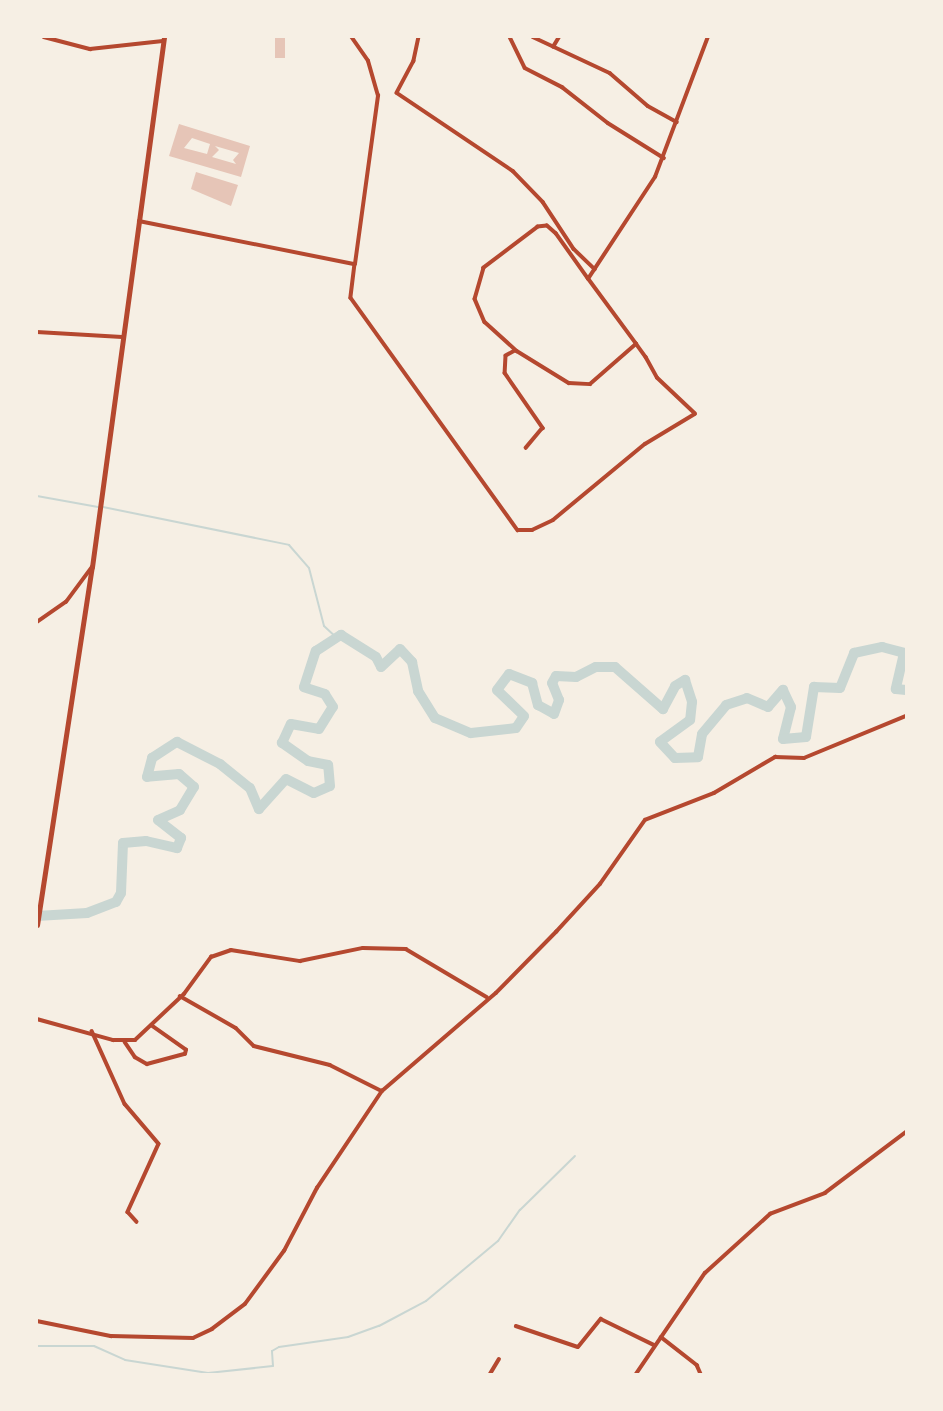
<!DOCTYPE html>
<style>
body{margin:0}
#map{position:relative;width:943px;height:1411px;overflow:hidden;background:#f6efe4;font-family:"Exo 2",sans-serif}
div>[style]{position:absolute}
.stream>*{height:2px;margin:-1px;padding:0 1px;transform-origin:1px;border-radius:1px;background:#c9d6d2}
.river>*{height:10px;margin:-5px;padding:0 5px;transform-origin:5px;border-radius:5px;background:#c9d6d2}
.building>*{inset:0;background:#e6c5b7;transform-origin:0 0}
.minor>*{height:3.5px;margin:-1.75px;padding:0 1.75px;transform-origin:1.75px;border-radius:1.75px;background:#b5482f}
.primary>*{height:5px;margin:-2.5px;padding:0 2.5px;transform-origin:2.5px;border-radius:2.5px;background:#b5482f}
span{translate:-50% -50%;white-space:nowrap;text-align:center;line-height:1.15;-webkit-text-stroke:7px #f6efe4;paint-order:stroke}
.frame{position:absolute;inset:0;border:38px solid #f6efe4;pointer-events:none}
</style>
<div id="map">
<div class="stream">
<div style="left:37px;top:496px;width:62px;rotate:10.2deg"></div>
<div style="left:103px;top:507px;width:190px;rotate:11.5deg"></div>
<div style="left:289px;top:545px;width:30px;rotate:49deg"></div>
<div style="left:309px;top:568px;width:60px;rotate:75.5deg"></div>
<div style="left:324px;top:626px;width:18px;rotate:43deg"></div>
<div style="left:37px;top:1346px;width:57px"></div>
<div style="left:94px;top:1346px;width:34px;rotate:24deg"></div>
<div style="left:125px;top:1360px;width:84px;rotate:8.9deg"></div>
<div style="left:208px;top:1373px;width:65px;rotate:-6.1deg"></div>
<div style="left:273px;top:1366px;width:15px;rotate:-94deg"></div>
<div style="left:272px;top:1351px;width:8px;rotate:-30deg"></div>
<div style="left:279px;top:1347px;width:70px;rotate:-8.2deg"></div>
<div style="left:348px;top:1337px;width:33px;rotate:-20deg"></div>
<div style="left:379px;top:1326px;width:53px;rotate:-28deg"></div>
<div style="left:426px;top:1301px;width:94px;rotate:-39.8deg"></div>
<div style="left:498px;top:1241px;width:38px;rotate:-55deg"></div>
<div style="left:520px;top:1210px;width:77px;rotate:-44.5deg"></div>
</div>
<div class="river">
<div style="left:37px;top:916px;width:50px;rotate:-3.4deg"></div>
<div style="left:87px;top:913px;width:31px;rotate:-21deg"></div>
<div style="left:116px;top:902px;width:10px;rotate:-61deg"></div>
<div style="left:121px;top:893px;width:50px;rotate:-87.7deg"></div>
<div style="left:123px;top:843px;width:23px;rotate:-5deg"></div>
<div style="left:146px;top:841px;width:32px;rotate:13deg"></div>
<div style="left:177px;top:848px;width:11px;rotate:-68deg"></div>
<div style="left:181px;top:838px;width:29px;rotate:-142deg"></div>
<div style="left:158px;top:820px;width:24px;rotate:-24deg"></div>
<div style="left:180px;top:810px;width:27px;rotate:-59deg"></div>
<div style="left:194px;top:787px;width:20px;rotate:-139deg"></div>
<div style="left:179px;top:774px;width:32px;rotate:175deg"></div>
<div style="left:147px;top:777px;width:20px;rotate:-75deg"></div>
<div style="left:152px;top:758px;width:30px;rotate:-33deg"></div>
<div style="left:177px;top:742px;width:48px;rotate:27.1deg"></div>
<div style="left:220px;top:764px;width:38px;rotate:39deg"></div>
<div style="left:250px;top:788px;width:23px;rotate:67deg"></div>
<div style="left:259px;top:809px;width:40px;rotate:-48deg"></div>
<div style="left:286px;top:779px;width:31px;rotate:27deg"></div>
<div style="left:314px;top:793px;width:17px;rotate:-24deg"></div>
<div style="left:330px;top:786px;width:21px;rotate:-95deg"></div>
<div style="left:328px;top:765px;width:20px;rotate:-169deg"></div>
<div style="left:308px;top:761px;width:32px;rotate:-145deg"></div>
<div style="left:282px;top:743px;width:21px;rotate:-65deg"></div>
<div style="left:291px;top:724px;width:28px;rotate:10deg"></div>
<div style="left:319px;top:729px;width:26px;rotate:-58deg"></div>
<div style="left:333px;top:707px;width:15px;rotate:-122deg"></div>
<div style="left:325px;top:694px;width:22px;rotate:-162deg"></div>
<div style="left:304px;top:687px;width:38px;rotate:-72deg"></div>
<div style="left:316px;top:651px;width:30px;rotate:-33deg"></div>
<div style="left:341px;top:635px;width:41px;rotate:32.2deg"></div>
<div style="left:376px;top:657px;width:11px;rotate:63deg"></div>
<div style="left:381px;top:667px;width:26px;rotate:-43deg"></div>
<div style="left:400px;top:649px;width:18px;rotate:47deg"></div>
<div style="left:412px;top:662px;width:30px;rotate:78deg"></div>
<div style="left:418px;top:691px;width:32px;rotate:58deg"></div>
<div style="left:435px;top:718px;width:39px;rotate:23deg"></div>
<div style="left:471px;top:733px;width:45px;rotate:-6.3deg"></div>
<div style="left:516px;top:728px;width:14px;rotate:-56deg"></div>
<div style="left:524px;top:716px;width:37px;rotate:-136deg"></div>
<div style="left:497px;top:690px;width:20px;rotate:-53deg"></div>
<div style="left:509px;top:674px;width:25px;rotate:21deg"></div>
<div style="left:532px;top:683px;width:23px;rotate:75deg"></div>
<div style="left:538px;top:705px;width:18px;rotate:29deg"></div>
<div style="left:554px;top:714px;width:15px;rotate:-70deg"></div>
<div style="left:559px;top:700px;width:18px;rotate:-112deg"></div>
<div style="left:552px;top:683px;width:8px;rotate:-60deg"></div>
<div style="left:556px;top:676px;width:20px;rotate:3deg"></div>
<div style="left:576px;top:677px;width:22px;rotate:-27deg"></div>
<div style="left:596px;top:667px;width:19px"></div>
<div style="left:615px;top:667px;width:64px;rotate:41.2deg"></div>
<div style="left:663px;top:709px;width:26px;rotate:-62deg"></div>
<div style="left:675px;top:686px;width:12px;rotate:-31deg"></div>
<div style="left:685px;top:680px;width:23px;rotate:72deg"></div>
<div style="left:692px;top:702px;width:18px;rotate:96deg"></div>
<div style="left:690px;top:720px;width:37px;rotate:144deg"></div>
<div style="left:660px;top:742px;width:22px;rotate:47deg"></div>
<div style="left:675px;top:758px;width:23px;rotate:-2deg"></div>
<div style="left:698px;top:757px;width:23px;rotate:-80deg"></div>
<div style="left:702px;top:734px;width:38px;rotate:-50deg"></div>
<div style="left:726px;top:705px;width:22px;rotate:-18deg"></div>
<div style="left:747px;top:698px;width:23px;rotate:23deg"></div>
<div style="left:768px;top:707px;width:23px;rotate:-49deg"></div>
<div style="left:783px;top:690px;width:19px;rotate:65deg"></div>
<div style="left:791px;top:707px;width:33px;rotate:104deg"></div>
<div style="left:783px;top:739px;width:23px;rotate:-5deg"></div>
<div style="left:806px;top:737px;width:51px;rotate:-80.9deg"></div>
<div style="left:814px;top:687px;width:26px;rotate:2deg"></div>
<div style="left:840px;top:688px;width:38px;rotate:-68deg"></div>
<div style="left:854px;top:653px;width:29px;rotate:-12deg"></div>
<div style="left:882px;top:647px;width:23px;rotate:15deg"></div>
<div style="left:904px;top:653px;width:37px;rotate:103deg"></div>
<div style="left:896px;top:689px;width:10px;rotate:6deg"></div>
</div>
<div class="building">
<div style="left:275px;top:37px;width:10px;height:21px"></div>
<div style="clip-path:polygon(evenodd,179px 124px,250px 146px,241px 177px,169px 156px,179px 124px,192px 138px,210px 144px,207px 154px,184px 148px,192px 138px,179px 124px,215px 146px,239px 153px,233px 160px,236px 164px,212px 157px,219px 150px,215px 146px)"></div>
<div style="clip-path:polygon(196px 172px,238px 185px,231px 206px,191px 189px)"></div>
</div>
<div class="minor">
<div style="left:44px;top:37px;width:48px;rotate:14.6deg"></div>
<div style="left:90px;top:49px;width:73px;rotate:-6.3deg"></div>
<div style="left:419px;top:37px;width:25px;rotate:102deg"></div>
<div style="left:414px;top:61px;width:36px;rotate:118deg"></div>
<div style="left:397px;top:93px;width:140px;rotate:33.9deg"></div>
<div style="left:513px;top:171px;width:43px;rotate:45.9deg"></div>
<div style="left:543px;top:202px;width:56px;rotate:56.6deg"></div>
<div style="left:574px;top:249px;width:29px;rotate:44deg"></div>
<div style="left:510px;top:37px;width:34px;rotate:64deg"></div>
<div style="left:525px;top:68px;width:42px;rotate:27.2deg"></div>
<div style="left:562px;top:87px;width:58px;rotate:38deg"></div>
<div style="left:608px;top:123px;width:66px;rotate:32deg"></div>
<div style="left:533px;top:37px;width:85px;rotate:25.1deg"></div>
<div style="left:610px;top:73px;width:50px;rotate:41deg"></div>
<div style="left:648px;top:106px;width:33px;rotate:29deg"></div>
<div style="left:553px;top:47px;width:12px;rotate:-59deg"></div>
<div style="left:139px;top:221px;width:220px;rotate:11.3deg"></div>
<div style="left:355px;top:264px;width:170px;rotate:-82.2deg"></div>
<div style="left:378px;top:96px;width:36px;rotate:-106deg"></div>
<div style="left:368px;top:61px;width:29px;rotate:-125deg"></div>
<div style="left:355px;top:264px;width:34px;rotate:97deg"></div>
<div style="left:351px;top:298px;width:286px;rotate:54.3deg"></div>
<div style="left:518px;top:530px;width:14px"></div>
<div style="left:532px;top:530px;width:23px;rotate:-25deg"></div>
<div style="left:553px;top:520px;width:119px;rotate:-39.6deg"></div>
<div style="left:645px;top:444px;width:58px;rotate:-31deg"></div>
<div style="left:695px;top:414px;width:52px;rotate:-136.5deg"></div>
<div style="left:657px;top:378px;width:23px;rotate:-119deg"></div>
<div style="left:646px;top:358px;width:17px;rotate:-126deg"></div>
<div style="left:636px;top:344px;width:81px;rotate:-126.4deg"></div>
<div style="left:588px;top:279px;width:55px;rotate:-125.4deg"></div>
<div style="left:556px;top:234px;width:12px;rotate:-138deg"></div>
<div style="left:547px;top:226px;width:9px;rotate:174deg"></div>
<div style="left:538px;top:227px;width:68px;rotate:142.8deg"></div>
<div style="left:484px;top:268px;width:32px;rotate:106deg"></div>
<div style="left:475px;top:299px;width:25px;rotate:67deg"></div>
<div style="left:485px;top:322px;width:43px;rotate:42.2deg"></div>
<div style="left:517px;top:351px;width:61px;rotate:31.6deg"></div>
<div style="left:569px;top:383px;width:21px;rotate:3deg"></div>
<div style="left:590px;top:384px;width:61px;rotate:-41deg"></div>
<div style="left:588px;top:279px;width:122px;rotate:-56.7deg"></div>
<div style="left:655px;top:177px;width:150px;rotate:-69.3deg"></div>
<div style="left:37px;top:332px;width:85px;rotate:3.4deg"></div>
<div style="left:515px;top:351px;width:10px;rotate:151deg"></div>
<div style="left:506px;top:356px;width:17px;rotate:93deg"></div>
<div style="left:505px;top:373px;width:67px;rotate:55.4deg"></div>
<div style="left:543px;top:428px;width:26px;rotate:130deg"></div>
<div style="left:37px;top:622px;width:35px;rotate:-35deg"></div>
<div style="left:66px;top:602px;width:44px;rotate:-53.4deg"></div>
<div style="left:180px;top:996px;width:64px;rotate:29.7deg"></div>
<div style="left:236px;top:1028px;width:25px;rotate:45deg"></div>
<div style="left:254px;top:1046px;width:78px;rotate:14deg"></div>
<div style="left:330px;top:1065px;width:58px;rotate:26.6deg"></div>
<div style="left:37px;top:1019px;width:79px;rotate:15.4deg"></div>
<div style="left:113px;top:1040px;width:22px"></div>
<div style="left:135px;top:1040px;width:67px;rotate:-43.2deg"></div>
<div style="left:184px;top:994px;width:46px;rotate:-53.9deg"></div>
<div style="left:211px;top:957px;width:21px;rotate:-19deg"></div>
<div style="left:231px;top:950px;width:70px;rotate:9.1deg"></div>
<div style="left:300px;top:961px;width:64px;rotate:-11.7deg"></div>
<div style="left:363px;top:948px;width:43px;rotate:1.3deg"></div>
<div style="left:406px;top:949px;width:94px;rotate:30.7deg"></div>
<div style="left:92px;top:1031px;width:80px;rotate:65.7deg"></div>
<div style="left:125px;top:1104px;width:52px;rotate:49.6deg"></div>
<div style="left:159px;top:1144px;width:75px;rotate:114.5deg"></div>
<div style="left:128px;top:1212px;width:13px;rotate:48deg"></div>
<div style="left:125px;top:1042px;width:18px;rotate:56deg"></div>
<div style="left:135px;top:1057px;width:14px;rotate:30deg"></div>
<div style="left:147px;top:1064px;width:39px;rotate:-15deg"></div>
<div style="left:185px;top:1054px;width:4px;rotate:-76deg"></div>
<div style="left:186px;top:1050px;width:42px;rotate:-144.8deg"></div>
<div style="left:37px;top:1321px;width:76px;rotate:11.5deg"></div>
<div style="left:111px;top:1336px;width:82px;rotate:1.4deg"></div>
<div style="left:193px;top:1338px;width:21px;rotate:-25deg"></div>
<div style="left:212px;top:1329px;width:41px;rotate:-37.1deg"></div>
<div style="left:245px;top:1304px;width:66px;rotate:-53.7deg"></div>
<div style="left:284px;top:1251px;width:71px;rotate:-62.4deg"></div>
<div style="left:317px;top:1188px;width:117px;rotate:-56.2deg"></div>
<div style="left:382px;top:1091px;width:150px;rotate:-40.7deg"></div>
<div style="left:496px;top:993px;width:86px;rotate:-45.5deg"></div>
<div style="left:556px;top:932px;width:65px;rotate:-47.5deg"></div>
<div style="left:600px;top:884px;width:78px;rotate:-54.9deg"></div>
<div style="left:645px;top:820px;width:74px;rotate:-21.4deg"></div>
<div style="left:714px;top:793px;width:71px;rotate:-30.5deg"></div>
<div style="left:775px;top:757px;width:29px;rotate:2deg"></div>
<div style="left:804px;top:758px;width:110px;rotate:-22.4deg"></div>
<div style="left:516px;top:1326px;width:65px;rotate:18.7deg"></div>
<div style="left:578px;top:1347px;width:36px;rotate:-51deg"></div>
<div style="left:601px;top:1319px;width:59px;rotate:26.1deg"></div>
<div style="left:661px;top:1337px;width:46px;rotate:37.9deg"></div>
<div style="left:697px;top:1365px;width:10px;rotate:66deg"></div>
<div style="left:490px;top:1374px;width:17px;rotate:-59deg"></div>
<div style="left:636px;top:1374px;width:122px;rotate:-55.7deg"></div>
<div style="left:705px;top:1273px;width:88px;rotate:-42.2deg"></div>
<div style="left:770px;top:1214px;width:59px;rotate:-20.9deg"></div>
<div style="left:825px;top:1193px;width:101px;rotate:-37deg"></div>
</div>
<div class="primary">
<div style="left:37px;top:925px;width:362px;rotate:-81.3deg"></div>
<div style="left:92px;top:567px;width:535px;rotate:-82.26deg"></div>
</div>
<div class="frame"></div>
</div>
